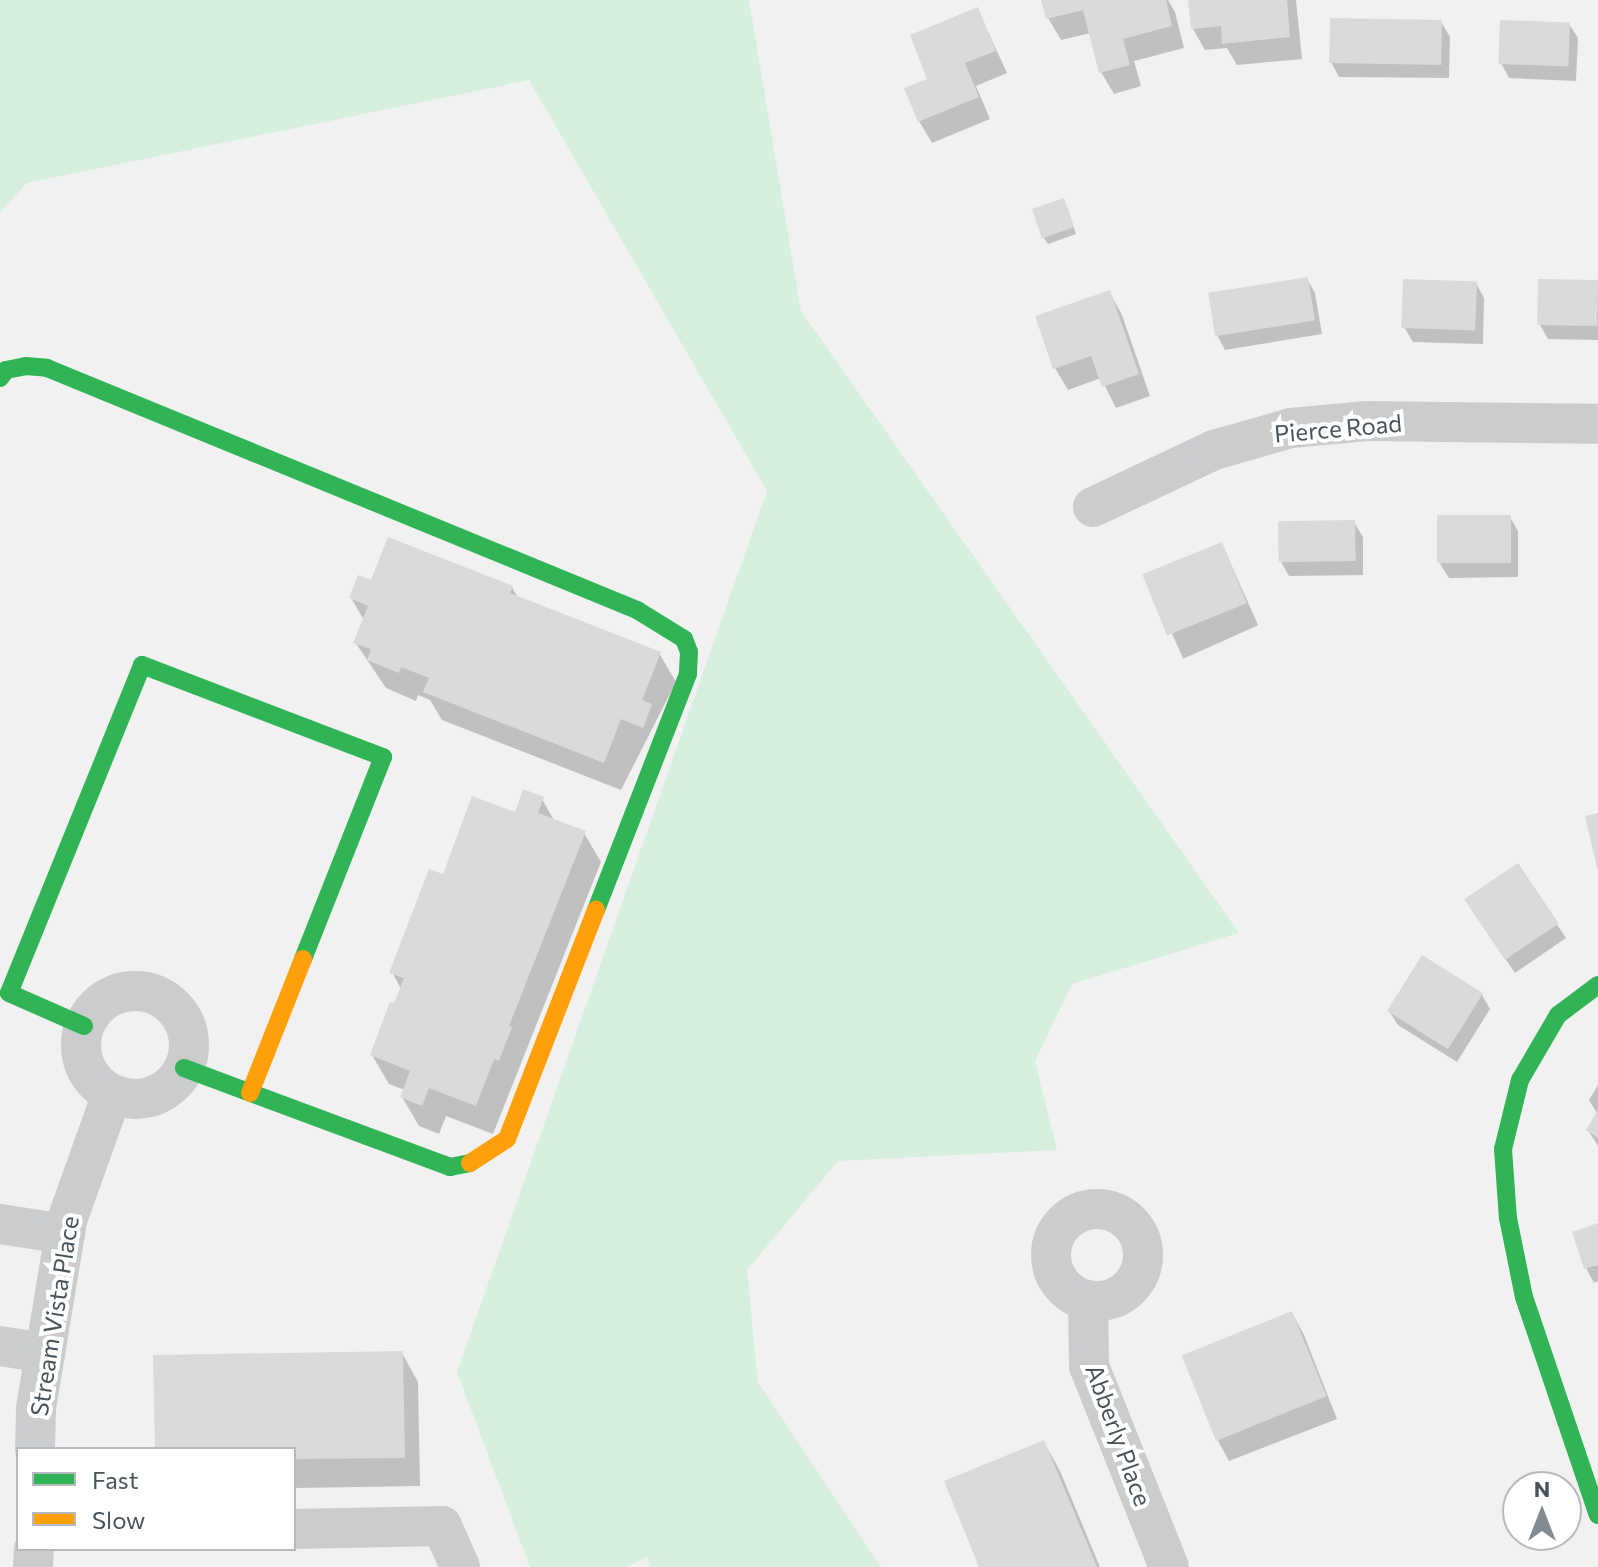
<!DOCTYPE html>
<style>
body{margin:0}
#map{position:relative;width:1598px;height:1567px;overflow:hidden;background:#f1f1f1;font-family:Commissioner,sans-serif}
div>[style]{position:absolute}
.green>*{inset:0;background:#d7efdf}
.shadow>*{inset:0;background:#0003;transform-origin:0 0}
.building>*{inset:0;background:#dadadb;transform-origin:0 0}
.street>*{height:40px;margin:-20px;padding:0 20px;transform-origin:20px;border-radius:20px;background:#caccce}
.street>.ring{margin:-20px;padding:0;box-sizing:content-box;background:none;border:40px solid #caccce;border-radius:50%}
.fast>*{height:18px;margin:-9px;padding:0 9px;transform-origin:9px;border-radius:9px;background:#30b455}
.slow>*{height:18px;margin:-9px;padding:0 9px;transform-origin:9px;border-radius:9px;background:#ff9f0a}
span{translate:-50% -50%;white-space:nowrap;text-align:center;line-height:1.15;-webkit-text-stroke:8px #fff;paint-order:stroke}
.street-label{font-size:24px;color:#48535c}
.legend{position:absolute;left:16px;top:1447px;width:280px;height:104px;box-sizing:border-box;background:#fff;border:2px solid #b6babe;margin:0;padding:10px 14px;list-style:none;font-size:24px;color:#48535c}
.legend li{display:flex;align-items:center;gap:16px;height:40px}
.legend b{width:40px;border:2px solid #b6babe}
.north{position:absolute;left:1502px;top:1471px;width:80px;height:80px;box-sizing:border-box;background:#fff;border:2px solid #b6babe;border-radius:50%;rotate:0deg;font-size:22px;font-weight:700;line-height:32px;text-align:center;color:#48535c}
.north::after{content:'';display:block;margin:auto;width:28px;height:36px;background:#838a90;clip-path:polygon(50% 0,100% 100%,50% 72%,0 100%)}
</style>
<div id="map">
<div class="green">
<div style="clip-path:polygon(0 0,749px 0,801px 311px,1239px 933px,1072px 984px,1035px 1061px,1057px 1150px,838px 1161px,747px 1270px,758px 1382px,881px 1567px,651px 1567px,647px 1557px,626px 1567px,530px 1567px,457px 1372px,767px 491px,529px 80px,27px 183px,0 212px)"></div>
</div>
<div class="shadow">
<div style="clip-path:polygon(1043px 0,1168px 0,1175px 12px,1184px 48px,1134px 61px,1141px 86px,1114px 94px,1101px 72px,1091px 33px,1061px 40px,1048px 18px)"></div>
<div style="clip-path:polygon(1190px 0,1296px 0,1302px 59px,1237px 65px,1227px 48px,1205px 50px,1193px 29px)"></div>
<div style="clip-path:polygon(978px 10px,1007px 73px,976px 86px,990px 119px,932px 143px,919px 121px,930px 80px)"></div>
<div style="clip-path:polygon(1441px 22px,1450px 37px,1449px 78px,1339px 77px,1331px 62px)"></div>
<div style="clip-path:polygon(1569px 24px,1578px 38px,1576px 81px,1509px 78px,1501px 63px)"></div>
<div style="clip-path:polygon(1067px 207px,1076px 234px,1048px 244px,1044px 238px)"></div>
<div style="clip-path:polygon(1307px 279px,1315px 293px,1322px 334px,1225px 350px,1217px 335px)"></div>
<div style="clip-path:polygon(1598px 282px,1598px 340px,1548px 339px,1540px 325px)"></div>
<div style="clip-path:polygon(1476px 283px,1484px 298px,1483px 344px,1413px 342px,1404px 327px)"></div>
<div style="clip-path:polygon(1110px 293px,1122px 315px,1150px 396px,1116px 408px,1101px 378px,1068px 390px,1055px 368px)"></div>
<div style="clip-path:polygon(1510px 517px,1518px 531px,1518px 577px,1449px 578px,1440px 564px)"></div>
<div style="clip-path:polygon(1354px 522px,1363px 537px,1363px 575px,1289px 576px,1281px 562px)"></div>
<div style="left:1222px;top:544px;width:89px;height:82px;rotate:66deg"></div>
<div style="clip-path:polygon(372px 583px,512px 587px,518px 598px,659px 653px,676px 682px,621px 790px,442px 720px,430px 700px,418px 695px,416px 701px,386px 688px,355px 642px,364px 620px,351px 598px)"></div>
<div style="clip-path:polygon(542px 799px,555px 822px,584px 833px,601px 862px,493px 1134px,446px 1116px,439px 1134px,419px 1126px,402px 1097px,405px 1090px,389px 1084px,372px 1055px,401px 989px,392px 972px,444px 876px,516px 814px)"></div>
<div style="clip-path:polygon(1518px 866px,1566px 938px,1515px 973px,1475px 914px)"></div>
<div style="clip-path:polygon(1482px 995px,1490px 1009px,1457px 1062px,1398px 1025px,1389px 1011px)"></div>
<div style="clip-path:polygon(1598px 1085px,1598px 1146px,1588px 1130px,1598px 1115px,1589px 1100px)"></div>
<div style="clip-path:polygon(1598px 1225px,1598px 1281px,1594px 1283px,1586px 1268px)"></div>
<div style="clip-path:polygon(1292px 1313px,1304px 1335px,1337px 1419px,1229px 1461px,1217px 1439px,1184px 1355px)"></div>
<div style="clip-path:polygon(402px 1353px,418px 1382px,420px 1486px,294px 1488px,294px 1449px,157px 1449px)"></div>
<div style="clip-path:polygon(1044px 1442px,1060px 1471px,1100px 1567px,981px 1567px)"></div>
</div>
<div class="building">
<div style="clip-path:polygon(1041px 0,1166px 0,1172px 26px,1123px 39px,1130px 65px,1099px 73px,1083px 10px,1046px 19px)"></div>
<div style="clip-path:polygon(1188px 0,1287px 0,1290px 37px,1222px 44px,1221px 26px,1191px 29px)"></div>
<div style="clip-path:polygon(978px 7px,996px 51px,965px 63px,979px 97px,918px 122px,904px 88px,927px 79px,910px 35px)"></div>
<div style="left:1330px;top:18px;width:112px;height:45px;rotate:1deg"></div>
<div style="left:1500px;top:20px;width:70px;height:44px;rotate:2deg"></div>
<div style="left:1064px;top:198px;width:31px;height:34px;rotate:71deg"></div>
<div style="left:1308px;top:277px;width:44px;height:101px;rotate:81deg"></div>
<div style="left:1403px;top:279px;width:74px;height:49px;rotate:2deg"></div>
<div style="left:1538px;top:279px;width:60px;height:46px;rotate:1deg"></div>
<div style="clip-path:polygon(1110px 290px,1139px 374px,1102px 387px,1091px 356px,1053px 369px,1035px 316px)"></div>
<div style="left:1511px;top:515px;width:48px;height:74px;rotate:90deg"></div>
<div style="left:1355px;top:520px;width:41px;height:77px;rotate:89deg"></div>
<div style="clip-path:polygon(388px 537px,513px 586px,510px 593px,661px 652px,642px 700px,652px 704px,643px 728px,621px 719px,604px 763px,423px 692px,429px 678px,401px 667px,399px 673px,367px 660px,371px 649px,353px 643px,368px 606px,349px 598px,358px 575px,371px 580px)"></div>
<div style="left:1222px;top:542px;width:66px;height:86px;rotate:68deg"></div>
<div style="clip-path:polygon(523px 789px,544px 797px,538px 813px,586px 831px,509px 1026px,512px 1027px,499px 1061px,494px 1059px,476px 1106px,429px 1088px,422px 1106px,400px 1097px,410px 1071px,370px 1055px,390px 1002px,394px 1003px,404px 978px,389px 973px,429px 869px,443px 874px,472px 796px,515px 812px)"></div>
<div style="clip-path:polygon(1598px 813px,1598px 868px,1597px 868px,1585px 816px)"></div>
<div style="left:1518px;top:863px;width:73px;height:65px;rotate:56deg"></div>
<div style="left:1422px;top:955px;width:72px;height:66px;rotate:32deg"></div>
<div style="clip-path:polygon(1598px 1110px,1598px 1138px,1586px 1130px)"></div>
<div style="clip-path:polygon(1598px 1223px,1598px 1265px,1584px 1269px,1572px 1232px)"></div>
<div style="left:1292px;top:1311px;width:92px;height:119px;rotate:68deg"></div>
<div style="clip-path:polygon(403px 1351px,405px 1458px,294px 1459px,294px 1449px,155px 1449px,153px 1355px)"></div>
<div style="clip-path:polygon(1044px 1440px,1097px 1567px,979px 1567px,944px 1481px)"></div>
</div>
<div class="street">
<div style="left:1093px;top:507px;width:134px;rotate:-25.2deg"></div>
<div style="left:1214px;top:450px;width:80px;rotate:-15.9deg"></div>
<div style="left:1291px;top:428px;width:76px;rotate:-5.3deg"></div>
<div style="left:1367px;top:421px;width:231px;rotate:0.7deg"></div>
<div class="ring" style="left:81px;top:991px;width:68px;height:68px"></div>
<div class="ring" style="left:1051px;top:1209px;width:52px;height:52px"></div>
<div style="left:0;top:1224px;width:66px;rotate:8.7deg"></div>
<div style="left:1088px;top:1300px;width:66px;rotate:89.1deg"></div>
<div style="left:1089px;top:1366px;width:216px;rotate:68.3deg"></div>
<div style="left:0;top:1346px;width:46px;rotate:8.8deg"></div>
<div style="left:35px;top:1449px;width:41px;rotate:-88.6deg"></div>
<div style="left:36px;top:1408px;width:191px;rotate:-80.6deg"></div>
<div style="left:67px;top:1220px;width:134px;rotate:-70.3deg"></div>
<div style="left:294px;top:1529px;width:148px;rotate:-1.2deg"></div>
<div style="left:442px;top:1526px;width:45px;rotate:66.3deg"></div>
<div style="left:33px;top:1567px;width:18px;rotate:-87deg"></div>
</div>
<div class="fast">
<div style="left:0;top:378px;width:10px;rotate:-53deg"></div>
<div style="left:6px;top:370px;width:20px;rotate:-11deg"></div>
<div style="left:26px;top:366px;width:21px;rotate:5deg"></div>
<div style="left:47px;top:368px;width:638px;rotate:22.3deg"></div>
<div style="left:637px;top:610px;width:55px;rotate:31.7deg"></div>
<div style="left:684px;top:639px;width:14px;rotate:69deg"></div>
<div style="left:689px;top:652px;width:22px;rotate:93deg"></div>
<div style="left:688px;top:674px;width:253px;rotate:111.3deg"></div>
<div style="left:1598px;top:985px;width:50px;rotate:143.1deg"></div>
<div style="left:1558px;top:1015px;width:75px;rotate:120.3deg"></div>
<div style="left:1520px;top:1080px;width:71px;rotate:103.8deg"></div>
<div style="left:1503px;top:1149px;width:69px;rotate:85.9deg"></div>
<div style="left:1508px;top:1218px;width:81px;rotate:78.6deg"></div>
<div style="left:1524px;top:1297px;width:230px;rotate:71.3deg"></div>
<div style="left:84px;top:1026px;width:82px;rotate:-156.3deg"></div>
<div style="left:9px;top:993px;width:354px;rotate:-67.9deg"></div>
<div style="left:142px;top:665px;width:258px;rotate:20.9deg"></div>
<div style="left:383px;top:757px;width:217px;rotate:111.6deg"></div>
<div style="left:184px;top:1068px;width:284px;rotate:20.4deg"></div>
<div style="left:450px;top:1167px;width:20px;rotate:-11deg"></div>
</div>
<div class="slow">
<div style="left:250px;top:1093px;width:144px;rotate:-68.4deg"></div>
<div style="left:470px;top:1163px;width:44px;rotate:-33deg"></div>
<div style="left:507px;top:1139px;width:246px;rotate:-68.8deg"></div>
</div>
<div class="street-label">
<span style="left:1338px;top:428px;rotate:-5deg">Pierce Road</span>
<span style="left:54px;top:1316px;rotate:-81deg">Stream Vista Place</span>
<span style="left:1119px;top:1435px;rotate:70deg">Abberly Place</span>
</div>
<ul class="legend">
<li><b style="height:10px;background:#30b455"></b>Fast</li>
<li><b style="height:10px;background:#ff9f0a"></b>Slow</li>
</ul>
<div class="north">N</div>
</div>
